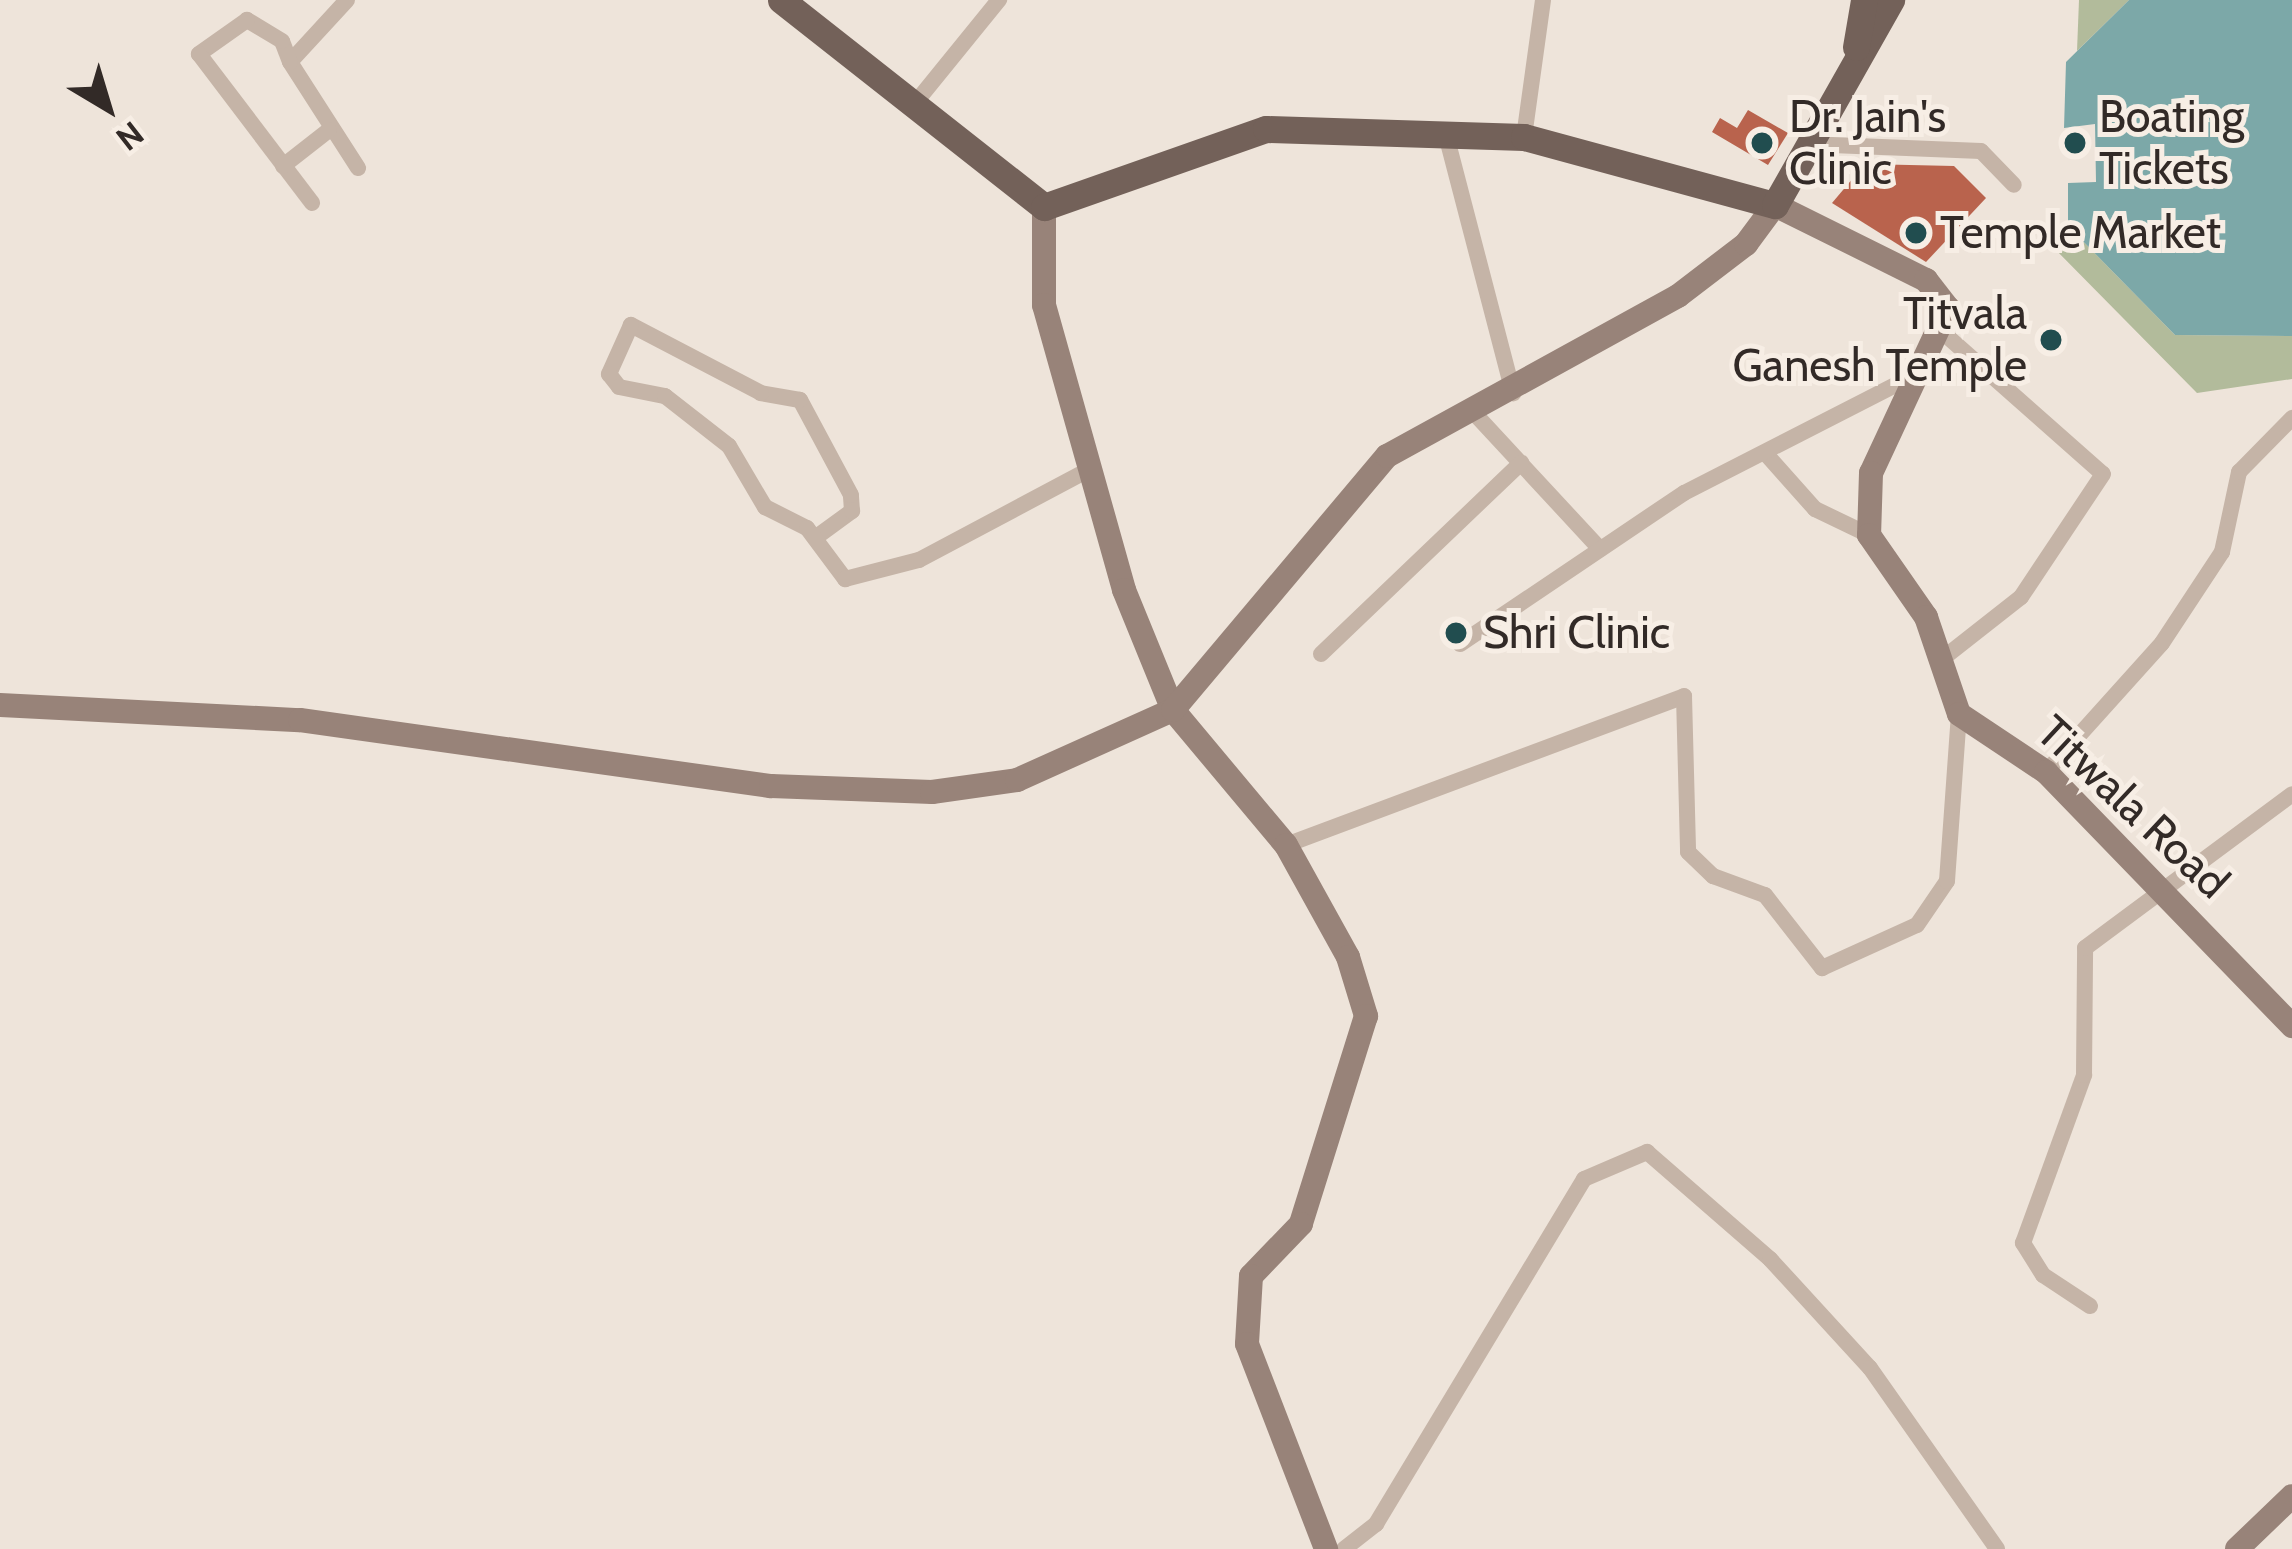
<!DOCTYPE html>
<style>
body{margin:0}
#map{position:relative;width:2292px;height:1549px;overflow:hidden;background:#eee4da;font-family:Cabin,sans-serif}
div>[style]{position:absolute}
.green>*{inset:0;background:#b2bb9b}
.water>*{inset:0;background:#7ca8a8}
.building>*{inset:0;background:#b9634d}
.street>*{height:16px;margin:-8px;padding:0 8px;transform-origin:8px;border-radius:8px;background:#c5b4a7}
.secondary>*{height:24px;margin:-12px;padding:0 12px;transform-origin:12px;border-radius:12px;background:#988379}
.primary>*{height:27px;margin:-13.5px;padding:0 13.5px;transform-origin:13.5px;border-radius:13.5px;background:#736159}
.dots>*{width:33px;height:33px;translate:-50% -50%;box-sizing:border-box;border:6px solid #f7eee5;border-radius:50%}
span{translate:-50% -50%;white-space:nowrap;text-align:center;line-height:1.15;-webkit-text-stroke:10px #f7eee5;paint-order:stroke}
.poi-label{font-size:45px;color:#322a27}
.left{translate:0 -50%;text-align:left}
.right{translate:-100% -50%;text-align:right}
.street-label{font-size:45px;color:#322a27}
.north{position:absolute;left:48px;top:48px;width:120px;height:120px;-webkit-text-stroke:9px #f7eee5;paint-order:stroke;rotate:142deg;font-size:33px;font-weight:700;line-height:48px;text-align:center;color:#322a27}
.north::after{content:'';display:block;margin:auto;width:42px;height:54px;background:#322a27;clip-path:polygon(50% 0,100% 100%,50% 72%,0 100%)}
</style>
<div id="map">
<div class="green">
<div style="clip-path:polygon(2079px 0,2129px 0,2077px 51px)"></div>
<div style="clip-path:polygon(2068px 226px,2175px 335px,2292px 336px,2292px 379px,2197px 393px,2050px 244px)"></div>
</div>
<div class="water">
<div style="clip-path:polygon(2129px 0,2292px 0,2292px 336px,2175px 335px,2068px 226px,2068px 183px,2096px 182px,2095px 124px,2064px 128px,2066px 62px)"></div>
</div>
<div class="building">
<div style="clip-path:polygon(1748px 110px,1788px 133px,1768px 165px,1712px 132px,1720px 118px,1737px 128px)"></div>
<div style="clip-path:polygon(1865px 164px,1954px 166px,1986px 198px,1926px 262px,1832px 203px)"></div>
</div>
<div class="street">
<div style="left:347px;top:0;width:84px;rotate:132.6deg"></div>
<div style="left:290px;top:62px;width:126px;rotate:57.3deg"></div>
<div style="left:290px;top:62px;width:22px;rotate:-111deg"></div>
<div style="left:282px;top:41px;width:41px;rotate:-149deg"></div>
<div style="left:247px;top:20px;width:59px;rotate:144.7deg"></div>
<div style="left:199px;top:54px;width:187px;rotate:52.8deg"></div>
<div style="left:916px;top:102px;width:132px;rotate:-50.9deg"></div>
<div style="left:1446px;top:135px;width:267px;rotate:75.4deg"></div>
<div style="left:1524px;top:137px;width:138px;rotate:-82.1deg"></div>
<div style="left:1807px;top:144px;width:174px;rotate:2.3deg"></div>
<div style="left:1981px;top:151px;width:47px;rotate:45.9deg"></div>
<div style="left:283px;top:166px;width:58px;rotate:-38deg"></div>
<div style="left:1940px;top:330px;width:217px;rotate:41.5deg"></div>
<div style="left:2103px;top:474px;width:148px;rotate:123.7deg"></div>
<div style="left:2021px;top:597px;width:102px;rotate:141.8deg"></div>
<div style="left:1475px;top:414px;width:184px;rotate:47.2deg"></div>
<div style="left:1766px;top:454px;width:74px;rotate:48.3deg"></div>
<div style="left:1815px;top:509px;width:60px;rotate:25.7deg"></div>
<div style="left:815px;top:538px;width:46px;rotate:-36.1deg"></div>
<div style="left:852px;top:511px;width:16px;rotate:-94deg"></div>
<div style="left:851px;top:495px;width:108px;rotate:-118.2deg"></div>
<div style="left:800px;top:400px;width:40px;rotate:-170deg"></div>
<div style="left:761px;top:393px;width:147px;rotate:-152.4deg"></div>
<div style="left:631px;top:325px;width:54px;rotate:114.2deg"></div>
<div style="left:609px;top:374px;width:16px;rotate:52deg"></div>
<div style="left:619px;top:387px;width:47px;rotate:11.1deg"></div>
<div style="left:665px;top:396px;width:81px;rotate:38deg"></div>
<div style="left:729px;top:446px;width:71px;rotate:59.5deg"></div>
<div style="left:765px;top:507px;width:47px;rotate:26.6deg"></div>
<div style="left:807px;top:528px;width:64px;rotate:53.3deg"></div>
<div style="left:845px;top:579px;width:76px;rotate:-14.4deg"></div>
<div style="left:919px;top:560px;width:194px;rotate:-28deg"></div>
<div style="left:1460px;top:644px;width:270px;rotate:-34deg"></div>
<div style="left:1684px;top:493px;width:259px;rotate:-27.1deg"></div>
<div style="left:1321px;top:654px;width:277px;rotate:-43.7deg"></div>
<div style="left:2046px;top:772px;width:173px;rotate:-48deg"></div>
<div style="left:2162px;top:643px;width:109px;rotate:-56.6deg"></div>
<div style="left:2222px;top:552px;width:82px;rotate:-78deg"></div>
<div style="left:2239px;top:472px;width:76px;rotate:-45.5deg"></div>
<div style="left:1286px;top:845px;width:425px;rotate:-20.5deg"></div>
<div style="left:1684px;top:696px;width:156px;rotate:88.5deg"></div>
<div style="left:1688px;top:852px;width:35px;rotate:44deg"></div>
<div style="left:1713px;top:876px;width:55px;rotate:20.1deg"></div>
<div style="left:1765px;top:895px;width:93px;rotate:52deg"></div>
<div style="left:1822px;top:968px;width:104px;rotate:-24.4deg"></div>
<div style="left:1917px;top:925px;width:53px;rotate:-55.7deg"></div>
<div style="left:1947px;top:881px;width:167px;rotate:-85.9deg"></div>
<div style="left:2090px;top:1306px;width:56px;rotate:-146.6deg"></div>
<div style="left:2043px;top:1275px;width:38px;rotate:-122deg"></div>
<div style="left:2023px;top:1243px;width:179px;rotate:-70deg"></div>
<div style="left:2084px;top:1075px;width:127px;rotate:-89.5deg"></div>
<div style="left:2085px;top:948px;width:258px;rotate:-36.6deg"></div>
<div style="left:1344px;top:1549px;width:41px;rotate:-38deg"></div>
<div style="left:1376px;top:1524px;width:403px;rotate:-58.9deg"></div>
<div style="left:1584px;top:1179px;width:69px;rotate:-23.2deg"></div>
<div style="left:1647px;top:1152px;width:163px;rotate:41deg"></div>
<div style="left:1770px;top:1259px;width:148px;rotate:47.5deg"></div>
<div style="left:1870px;top:1368px;width:221px;rotate:54.9deg"></div>
</div>
<div class="secondary">
<div style="left:1044px;top:207px;width:98px;rotate:90deg"></div>
<div style="left:1044px;top:305px;width:296px;rotate:74.3deg"></div>
<div style="left:1124px;top:590px;width:130px;rotate:67.8deg"></div>
<div style="left:1173px;top:710px;width:176px;rotate:50.1deg"></div>
<div style="left:1286px;top:845px;width:128px;rotate:61deg"></div>
<div style="left:1348px;top:957px;width:62px;rotate:73deg"></div>
<div style="left:1366px;top:1016px;width:218px;rotate:107.4deg"></div>
<div style="left:1301px;top:1224px;width:72px;rotate:133.9deg"></div>
<div style="left:1251px;top:1276px;width:68px;rotate:93.4deg"></div>
<div style="left:1247px;top:1344px;width:220px;rotate:68.9deg"></div>
<div style="left:0;top:705px;width:300px;rotate:2.9deg"></div>
<div style="left:300px;top:720px;width:476px;rotate:8deg"></div>
<div style="left:771px;top:786px;width:161px;rotate:2.1deg"></div>
<div style="left:932px;top:792px;width:86px;rotate:-8deg"></div>
<div style="left:1017px;top:780px;width:171px;rotate:-24.2deg"></div>
<div style="left:1173px;top:710px;width:332px;rotate:-49.9deg"></div>
<div style="left:1387px;top:456px;width:332px;rotate:-28.8deg"></div>
<div style="left:1678px;top:296px;width:86px;rotate:-37.4deg"></div>
<div style="left:1746px;top:244px;width:49px;rotate:-53.4deg"></div>
<div style="left:1775px;top:205px;width:169px;rotate:26.4deg"></div>
<div style="left:1926px;top:280px;width:36px;rotate:52deg"></div>
<div style="left:1948px;top:308px;width:182px;rotate:115deg"></div>
<div style="left:1871px;top:473px;width:62px;rotate:91.8deg"></div>
<div style="left:1869px;top:535px;width:100px;rotate:55.2deg"></div>
<div style="left:1926px;top:617px;width:102px;rotate:71.2deg"></div>
<div style="left:1959px;top:714px;width:105px;rotate:33.7deg"></div>
<div style="left:2046px;top:772px;width:354px;rotate:45.9deg"></div>
<div style="left:2237px;top:1549px;width:76px;rotate:-43.9deg"></div>
</div>
<div class="primary">
<div style="left:781px;top:0;width:335px;rotate:38.2deg"></div>
<div style="left:1044px;top:207px;width:235px;rotate:-19.4deg"></div>
<div style="left:1266px;top:129px;width:258px;rotate:1.8deg"></div>
<div style="left:1524px;top:137px;width:260px;rotate:15.2deg"></div>
<div style="left:1775px;top:205px;width:236px;rotate:-60.5deg"></div>
<div style="left:1856px;top:47px;width:48px;rotate:-80.3deg"></div>
</div>
<div class="dots">
<div style="left:1762px;top:143px;background:#214d4f"></div>
<div style="left:2075px;top:143px;background:#214d4f"></div>
<div style="left:1916px;top:233px;background:#214d4f"></div>
<div style="left:2051px;top:340px;background:#214d4f"></div>
<div style="left:1456px;top:633px;background:#214d4f"></div>
</div>
<div class="poi-label">
<span class="left" style="left:1789px;top:143px">Dr. Jain's<br>Clinic</span>
<span class="left" style="left:2099px;top:143px">Boating<br>Tickets</span>
<span class="left" style="left:1940px;top:233px">Temple Market</span>
<span class="right" style="left:2027px;top:340px">Titvala<br>Ganesh Temple</span>
<span class="left" style="left:1483px;top:633px">Shri Clinic</span>
</div>
<div class="street-label">
<span style="left:2133px;top:807px;rotate:43deg">Titwala Road</span>
</div>
<div class="north">N</div>
</div>
